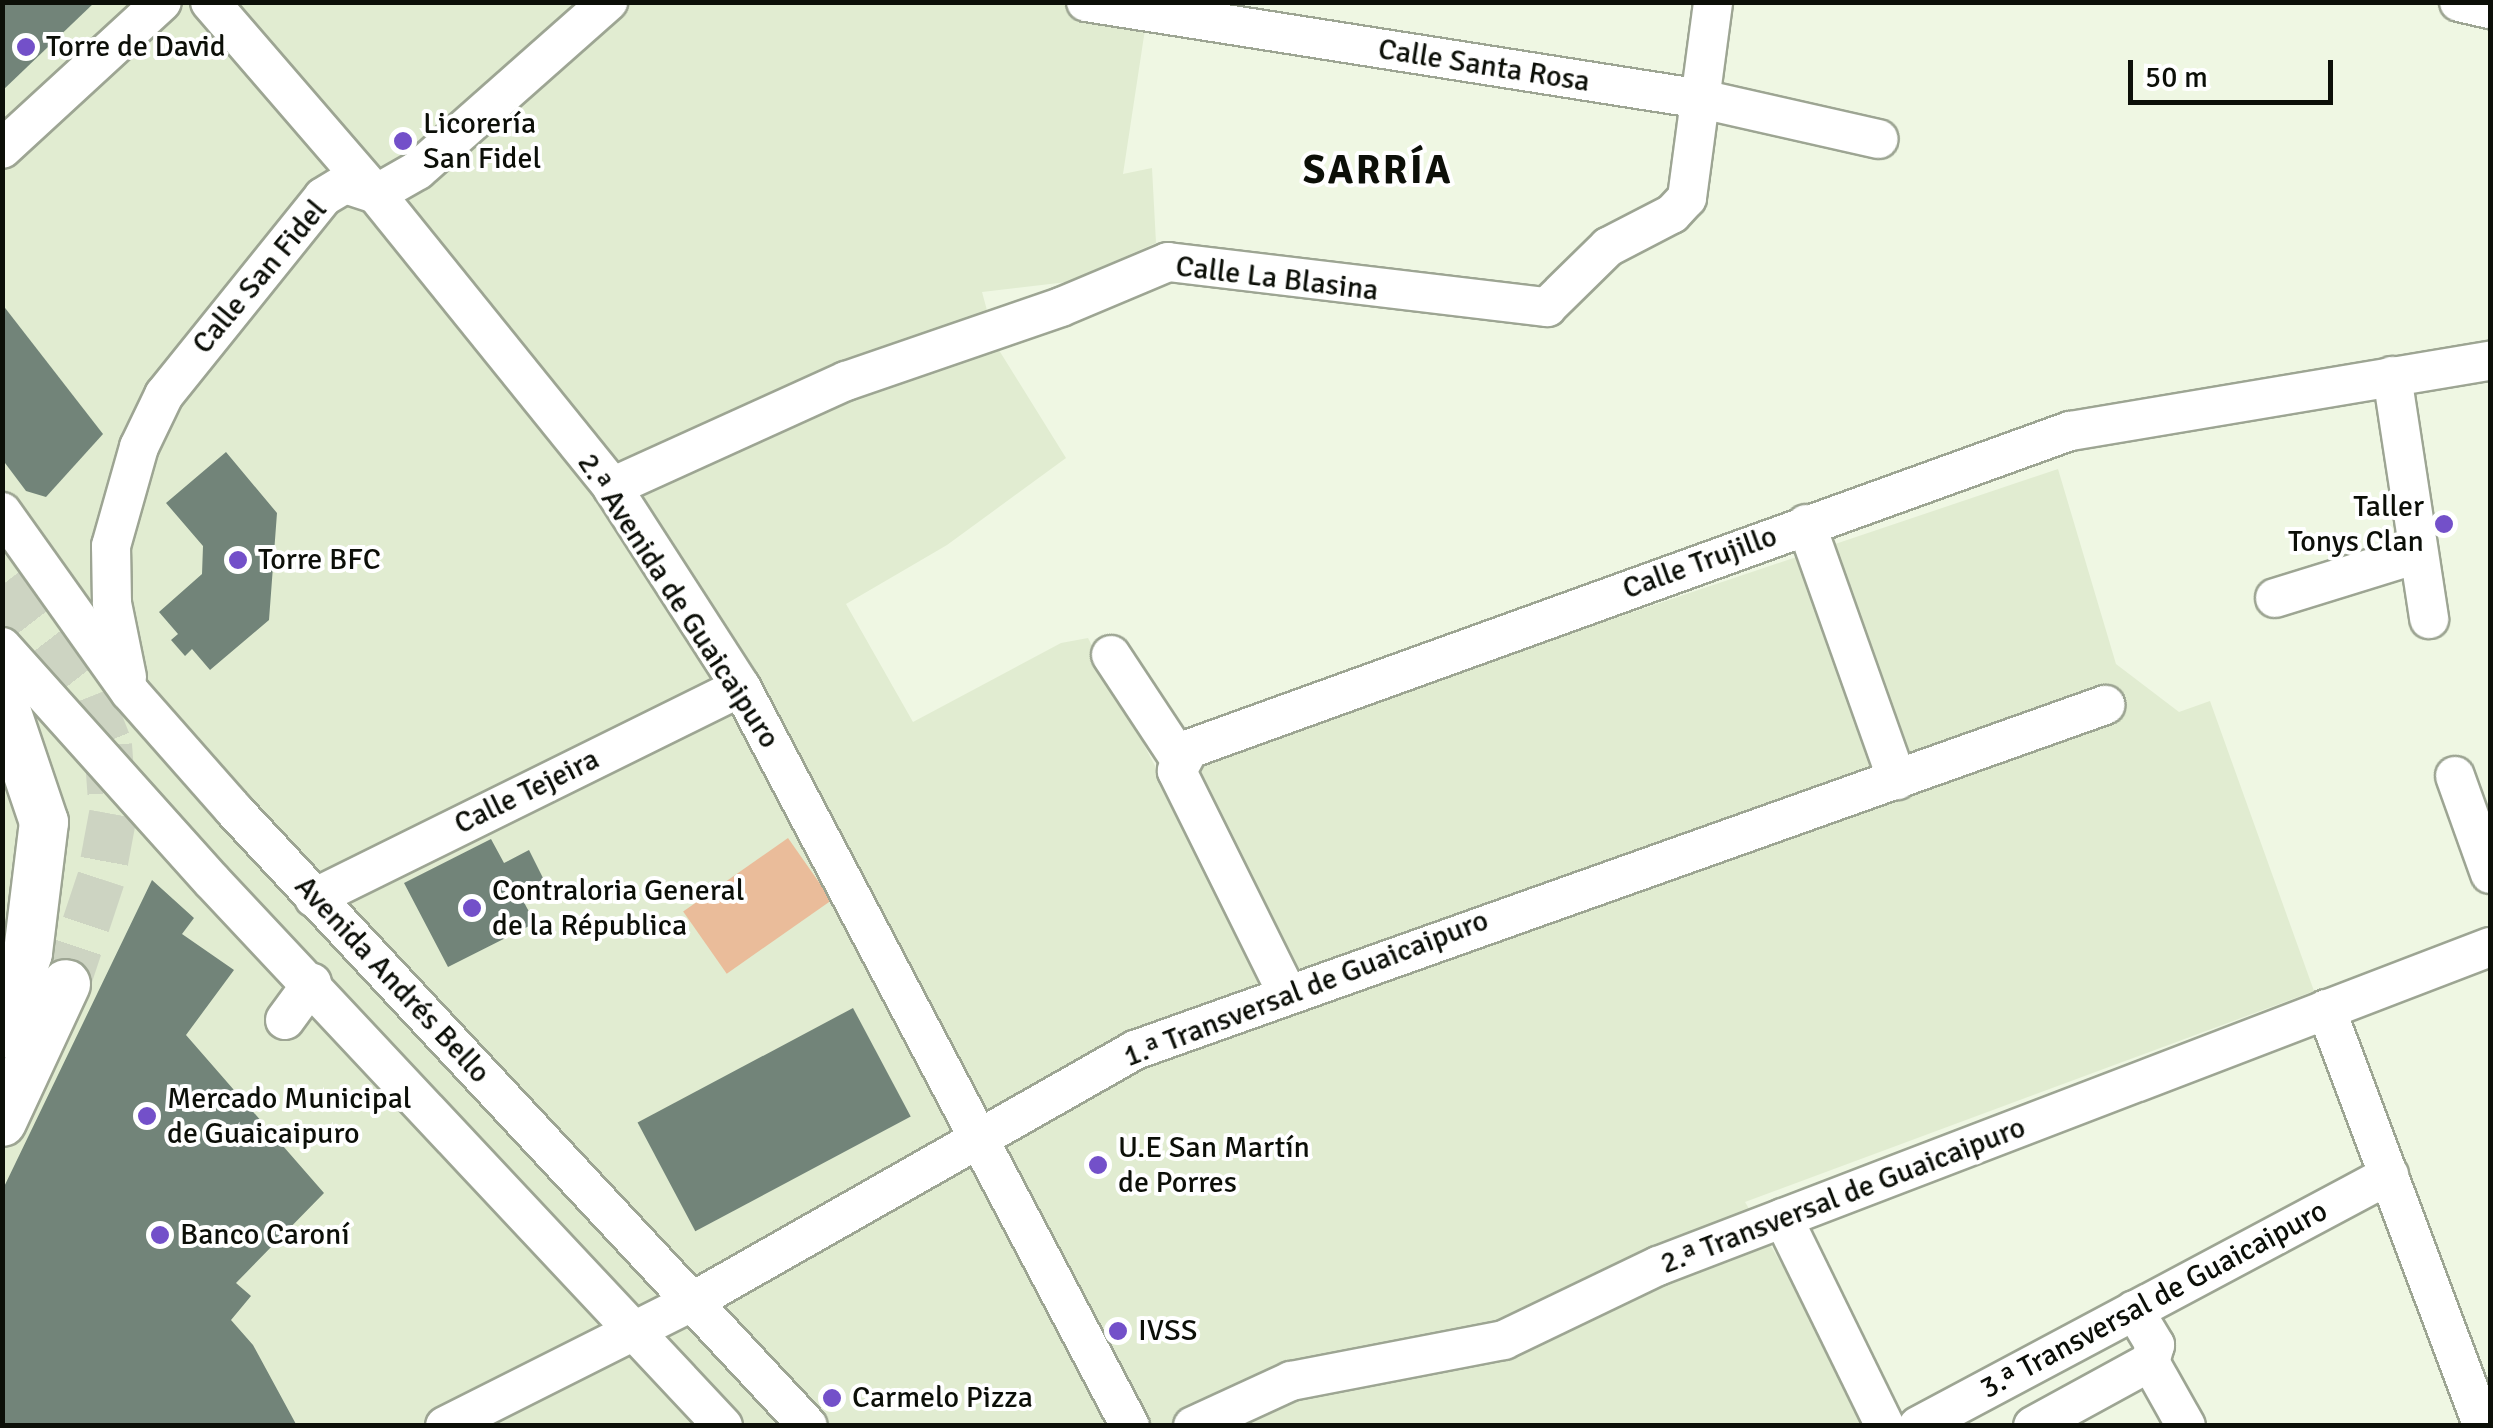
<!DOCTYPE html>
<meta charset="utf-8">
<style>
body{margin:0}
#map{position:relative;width:2493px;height:1428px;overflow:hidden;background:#eff7e3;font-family:Signika,sans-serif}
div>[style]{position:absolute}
.built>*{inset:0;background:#e1ecd1}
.green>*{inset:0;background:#eabc9a;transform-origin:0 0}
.building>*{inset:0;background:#728479;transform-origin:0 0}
.major-tunnel>*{height:48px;margin-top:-24px;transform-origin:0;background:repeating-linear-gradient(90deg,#cdd4c2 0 48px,transparent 0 72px)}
.roads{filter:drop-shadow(2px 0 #9da593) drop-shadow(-2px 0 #9da593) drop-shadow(0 2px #9da593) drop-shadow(0 -2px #9da593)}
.minor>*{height:38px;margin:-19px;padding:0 19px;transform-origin:19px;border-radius:19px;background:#fff}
.major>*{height:48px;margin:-24px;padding:0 24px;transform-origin:24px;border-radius:24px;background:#fff}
.dots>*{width:28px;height:28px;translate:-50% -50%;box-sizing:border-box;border:5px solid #fff;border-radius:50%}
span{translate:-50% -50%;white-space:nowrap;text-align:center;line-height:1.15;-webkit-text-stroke:8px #fff;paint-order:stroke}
.poi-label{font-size:30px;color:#0c0f08}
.left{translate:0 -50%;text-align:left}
.right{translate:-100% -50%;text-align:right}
.street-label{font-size:30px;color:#0c0f08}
.district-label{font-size:40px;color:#0c0f08;font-weight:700;letter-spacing:2.5px}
.frame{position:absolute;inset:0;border:5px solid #0c0f08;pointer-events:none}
.scale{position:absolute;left:2128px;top:60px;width:205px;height:45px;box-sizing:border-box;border:5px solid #0c0f08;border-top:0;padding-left:12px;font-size:30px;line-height:35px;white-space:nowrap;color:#0c0f08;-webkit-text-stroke:8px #fff;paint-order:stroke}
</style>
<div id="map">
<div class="built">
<div style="clip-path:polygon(3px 3px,1149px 3px,1123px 174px,1152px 168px,1156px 243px,1067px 282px,982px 292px,997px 347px,1066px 458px,947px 545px,846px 604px,913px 722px,1061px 643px,1088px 638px,1163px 781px,1419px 684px,2058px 469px,2116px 664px,2179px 712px,2210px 701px,2314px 991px,1745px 1202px,1876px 1425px,3px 1426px)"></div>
</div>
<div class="green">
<div style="left:788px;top:838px;width:76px;height:128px;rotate:55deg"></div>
</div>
<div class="building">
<div style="clip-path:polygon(2px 2px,95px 2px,2px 91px)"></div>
<div style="clip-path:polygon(2px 304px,103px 434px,46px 497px,26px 491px,2px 459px)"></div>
<div style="clip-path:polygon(226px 452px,277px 513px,269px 620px,210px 670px,192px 649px,185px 656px,171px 640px,178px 634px,159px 612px,202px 574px,203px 546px,166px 503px)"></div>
<div style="clip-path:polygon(491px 839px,504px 863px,529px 850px,544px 880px,519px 893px,535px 923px,448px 967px,404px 883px)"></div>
<div style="clip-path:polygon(152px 880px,194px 918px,182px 934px,234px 970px,186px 1035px,324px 1193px,236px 1283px,251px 1296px,231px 1320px,253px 1345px,297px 1426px,2px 1426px,2px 1191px)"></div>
<div style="left:853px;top:1008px;width:123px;height:244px;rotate:62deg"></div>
</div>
<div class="major-tunnel">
<div style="left:2px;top:585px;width:142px;rotate:52.2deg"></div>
<div style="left:89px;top:697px;width:52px;rotate:68.4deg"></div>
<div style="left:108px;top:745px;width:69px;rotate:85.9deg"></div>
<div style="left:113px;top:814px;width:66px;rotate:100.5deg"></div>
<div style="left:101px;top:879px;width:111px;rotate:108.4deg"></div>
</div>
<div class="roads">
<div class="minor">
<div style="left:210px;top:2px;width:254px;rotate:49.2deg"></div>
<div style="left:376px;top:194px;width:376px;rotate:51.1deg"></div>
<div style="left:612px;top:487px;width:238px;rotate:57.2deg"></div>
<div style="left:741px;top:687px;width:835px;rotate:62.24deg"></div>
<div style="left:1086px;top:2px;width:623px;rotate:8.96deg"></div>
<div style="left:1701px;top:99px;width:182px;rotate:12.7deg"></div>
<div style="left:2459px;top:2px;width:32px;rotate:13deg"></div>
<div style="left:2px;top:149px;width:217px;rotate:-42.6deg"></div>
<div style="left:2392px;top:376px;width:246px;rotate:81.3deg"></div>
<div style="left:612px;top:487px;width:257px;rotate:-24.4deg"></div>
<div style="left:846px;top:381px;width:227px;rotate:-19deg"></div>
<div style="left:1061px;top:307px;width:116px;rotate:-22.8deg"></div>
<div style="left:1168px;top:262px;width:382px;rotate:6.8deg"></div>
<div style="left:1547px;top:307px;width:86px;rotate:-44.5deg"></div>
<div style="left:1608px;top:247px;width:72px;rotate:-27.3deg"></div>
<div style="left:1672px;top:214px;width:22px;rotate:-47deg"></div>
<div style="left:1687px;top:198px;width:198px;rotate:-82.4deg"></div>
<div style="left:2px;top:512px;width:221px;rotate:54.6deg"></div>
<div style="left:130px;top:692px;width:156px;rotate:48.6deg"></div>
<div style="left:233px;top:809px;width:843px;rotate:47.02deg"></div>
<div style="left:1806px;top:524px;width:272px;rotate:70.4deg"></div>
<div style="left:2275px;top:598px;width:149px;rotate:-17.2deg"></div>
<div style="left:2px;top:647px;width:314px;rotate:48.1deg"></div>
<div style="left:212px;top:881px;width:747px;rotate:46.84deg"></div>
<div style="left:1111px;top:655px;width:123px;rotate:56.6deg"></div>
<div style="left:127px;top:677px;width:76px;rotate:-101.5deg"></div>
<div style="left:112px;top:603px;width:57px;rotate:-91deg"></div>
<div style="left:111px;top:546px;width:103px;rotate:-74.2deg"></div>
<div style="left:139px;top:447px;width:58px;rotate:-64.3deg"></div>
<div style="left:164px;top:395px;width:254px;rotate:-51.2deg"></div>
<div style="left:323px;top:197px;width:26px;rotate:-31deg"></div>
<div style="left:345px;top:184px;width:33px;rotate:18deg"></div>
<div style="left:376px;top:194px;width:48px;rotate:-29.7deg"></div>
<div style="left:418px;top:170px;width:254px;rotate:-41.5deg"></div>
<div style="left:2455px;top:776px;width:104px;rotate:70.3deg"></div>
<div style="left:314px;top:898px;width:476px;rotate:-26.3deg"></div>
<div style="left:1287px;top:993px;width:248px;rotate:-116.4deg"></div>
<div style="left:1177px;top:771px;width:25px;rotate:-61deg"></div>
<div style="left:1189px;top:749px;width:937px;rotate:-19.85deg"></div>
<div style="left:2070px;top:431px;width:426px;rotate:-9.5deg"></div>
<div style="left:2326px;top:1009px;width:446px;rotate:69.4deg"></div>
<div style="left:285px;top:1020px;width:46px;rotate:-53.9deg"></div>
<div style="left:1783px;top:1218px;width:232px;rotate:63.9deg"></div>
<div style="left:2134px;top:1310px;width:41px;rotate:59deg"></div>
<div style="left:2155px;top:1345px;width:18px;rotate:106deg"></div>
<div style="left:2150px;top:1362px;width:73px;rotate:60.6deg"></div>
<div style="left:445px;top:1426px;width:280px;rotate:-26.7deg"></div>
<div style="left:695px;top:1300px;width:506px;rotate:-29.6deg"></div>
<div style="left:1135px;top:1050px;width:1030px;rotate:-19.58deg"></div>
<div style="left:1193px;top:1426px;width:108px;rotate:-24.7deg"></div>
<div style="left:1291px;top:1381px;width:217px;rotate:-10.9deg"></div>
<div style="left:1504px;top:1340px;width:171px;rotate:-25.7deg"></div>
<div style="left:1658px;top:1266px;width:891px;rotate:-20.98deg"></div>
<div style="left:1918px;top:1426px;width:534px;rotate:-28.05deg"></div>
<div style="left:2033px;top:1426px;width:133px;rotate:-28.7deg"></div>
</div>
<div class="major">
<div style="left:2px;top:698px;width:131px;rotate:71.3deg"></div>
<div style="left:44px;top:822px;width:132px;rotate:97deg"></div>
<div style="left:28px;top:953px;width:85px;rotate:107.8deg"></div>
<div style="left:2px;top:1122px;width:152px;rotate:-65.1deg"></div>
</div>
</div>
<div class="dots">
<div style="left:26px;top:47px;background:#7350c9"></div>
<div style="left:403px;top:141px;background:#7350c9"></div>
<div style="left:2444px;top:524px;background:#7350c9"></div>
<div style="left:238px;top:560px;background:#7350c9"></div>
<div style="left:472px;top:908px;background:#7350c9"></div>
<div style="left:147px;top:1116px;background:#7350c9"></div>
<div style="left:1098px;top:1165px;background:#7350c9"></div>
<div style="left:160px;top:1235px;background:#7350c9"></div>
<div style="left:1118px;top:1331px;background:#7350c9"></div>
<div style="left:832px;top:1398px;background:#7350c9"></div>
</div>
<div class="poi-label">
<span class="left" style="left:46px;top:47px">Torre de David</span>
<span class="left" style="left:423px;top:141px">Licorería<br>San Fidel</span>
<span class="right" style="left:2424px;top:524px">Taller<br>Tonys Clan</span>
<span class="left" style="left:258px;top:560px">Torre BFC</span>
<span class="left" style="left:492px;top:908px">Contraloria General<br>de la Républica</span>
<span class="left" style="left:167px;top:1116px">Mercado Municipal<br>de Guaicaipuro</span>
<span class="left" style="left:1118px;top:1165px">U.E San Martín<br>de Porres</span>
<span class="left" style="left:180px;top:1235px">Banco Caroní</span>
<span class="left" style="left:1138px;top:1331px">IVSS</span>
<span class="left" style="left:852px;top:1398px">Carmelo Pizza</span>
</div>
<div class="street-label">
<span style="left:1484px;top:66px;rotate:9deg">Calle Santa Rosa</span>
<span style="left:260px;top:277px;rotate:-50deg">Calle San Fidel</span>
<span style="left:1277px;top:279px;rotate:7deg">Calle La Blasina</span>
<span style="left:1700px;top:563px;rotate:-20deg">Calle Trujillo</span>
<span style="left:678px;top:601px;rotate:57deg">2.ª Avenida de Guaicaipuro</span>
<span style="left:527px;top:792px;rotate:-26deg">Calle Tejeira</span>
<span style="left:392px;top:980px;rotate:47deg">Avenida Andrés Bello</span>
<span style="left:1306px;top:989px;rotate:-21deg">1.ª Transversal de Guaicaipuro</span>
<span style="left:1843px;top:1196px;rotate:-21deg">2.ª Transversal de Guaicaipuro</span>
<span style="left:2154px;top:1300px;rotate:-28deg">3.ª Transversal de Guaicaipuro</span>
</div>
<div class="district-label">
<span style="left:1378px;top:170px">SARRÍA</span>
</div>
<div class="frame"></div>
<div class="scale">50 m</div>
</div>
